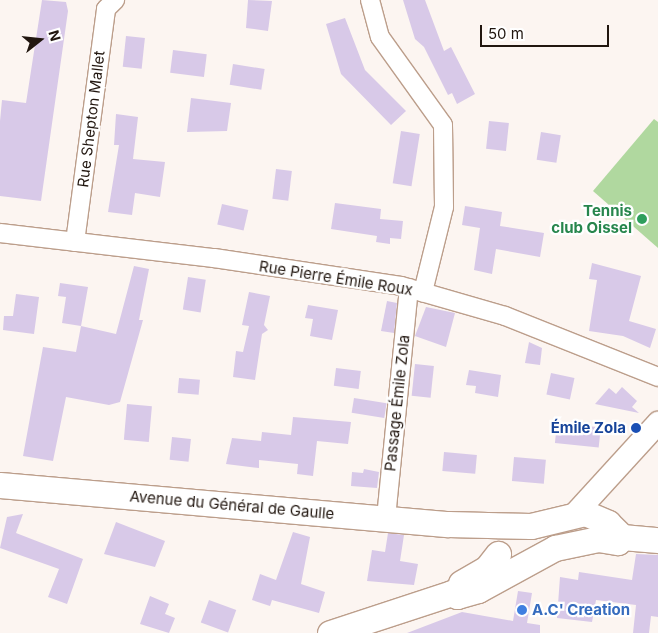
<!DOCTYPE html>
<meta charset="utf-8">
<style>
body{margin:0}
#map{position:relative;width:658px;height:633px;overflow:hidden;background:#fcf5f1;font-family:Inter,sans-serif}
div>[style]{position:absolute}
.green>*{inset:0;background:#b0d89f}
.building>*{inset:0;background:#d8c9e8;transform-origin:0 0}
.roads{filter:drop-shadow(1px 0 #bc9e8b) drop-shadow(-1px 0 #bc9e8b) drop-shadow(0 1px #bc9e8b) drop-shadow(0 -1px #bc9e8b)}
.minor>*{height:18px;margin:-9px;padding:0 9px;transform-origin:9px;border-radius:9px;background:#fff}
.tertiary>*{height:22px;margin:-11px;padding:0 11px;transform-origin:11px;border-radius:11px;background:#fff}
.secondary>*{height:25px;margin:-12.5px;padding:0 12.5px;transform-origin:12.5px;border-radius:12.5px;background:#fff}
.dots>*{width:14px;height:14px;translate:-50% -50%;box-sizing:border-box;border:2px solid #fff;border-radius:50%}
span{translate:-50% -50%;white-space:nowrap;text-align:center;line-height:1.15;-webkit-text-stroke:4.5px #fff;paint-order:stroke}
.street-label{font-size:15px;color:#21160f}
.leisure-label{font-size:15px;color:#27864d;font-weight:700}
.right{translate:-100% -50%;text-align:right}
.transit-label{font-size:15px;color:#164399;font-weight:700}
.shop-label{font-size:15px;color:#366cbe;font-weight:700}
.left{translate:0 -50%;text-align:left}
.north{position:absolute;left:15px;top:15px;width:50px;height:50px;-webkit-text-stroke:4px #fff;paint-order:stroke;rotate:74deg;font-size:14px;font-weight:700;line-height:20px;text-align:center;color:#21160f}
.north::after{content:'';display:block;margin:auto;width:18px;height:22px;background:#21160f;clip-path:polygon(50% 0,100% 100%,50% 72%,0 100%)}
.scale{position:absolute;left:480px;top:25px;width:129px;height:22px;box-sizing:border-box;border:2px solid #21160f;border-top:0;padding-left:6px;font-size:15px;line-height:18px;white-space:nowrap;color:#21160f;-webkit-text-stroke:4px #fff;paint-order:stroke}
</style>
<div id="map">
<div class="green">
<div style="clip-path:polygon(654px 119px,658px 122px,658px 248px,593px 191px)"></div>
</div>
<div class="building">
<div style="clip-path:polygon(42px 0,66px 2px,68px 11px,41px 201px,0 196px,0 121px,2px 100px,26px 103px)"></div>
<div style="clip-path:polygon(248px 0,272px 1px,268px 31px,246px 28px)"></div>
<div style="clip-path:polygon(403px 0,425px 0,444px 51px,451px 47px,475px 94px,457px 104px,452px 93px,448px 95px,424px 47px,415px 39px)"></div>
<div style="clip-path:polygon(345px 18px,365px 70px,406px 111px,391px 125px,341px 74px,326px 24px)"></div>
<div style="left:126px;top:36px;width:19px;height:31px;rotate:6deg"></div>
<div style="left:173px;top:50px;width:34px;height:23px;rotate:7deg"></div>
<div style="left:233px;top:64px;width:32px;height:21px;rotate:9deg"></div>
<div style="clip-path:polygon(191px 98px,231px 103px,227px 131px,187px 132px)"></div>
<div style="clip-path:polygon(116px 114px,138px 117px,133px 159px,165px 162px,160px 197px,135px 193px,132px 215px,108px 212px,119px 145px,114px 145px)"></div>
<div style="left:489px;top:121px;width:20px;height:28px;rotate:6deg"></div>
<div style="left:401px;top:131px;width:19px;height:53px;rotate:9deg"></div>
<div style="left:541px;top:132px;width:20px;height:28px;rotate:9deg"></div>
<div style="left:276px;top:169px;width:16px;height:30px;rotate:7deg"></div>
<div style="clip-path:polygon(335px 203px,381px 209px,380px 219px,403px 221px,401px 239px,390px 238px,390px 244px,376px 242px,377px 236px,331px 229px)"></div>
<div style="left:222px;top:204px;width:27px;height:21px;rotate:13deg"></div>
<div style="clip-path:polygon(465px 206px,502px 212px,500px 226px,544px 233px,540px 257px,496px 249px,492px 274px,474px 270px,480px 228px,462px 225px)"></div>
<div style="clip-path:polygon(592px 263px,641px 276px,629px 321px,656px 329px,650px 348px,623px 336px,589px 331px,597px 280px,589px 279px)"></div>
<div style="clip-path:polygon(134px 266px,149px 269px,139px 320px,143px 320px,120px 402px,109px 405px,66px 397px,53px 461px,23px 456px,43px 347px,76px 352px,81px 326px,116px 334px)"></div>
<div style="left:188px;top:277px;width:18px;height:33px;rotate:9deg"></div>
<div style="clip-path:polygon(60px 283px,88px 287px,81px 326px,62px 323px,66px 297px,58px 296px)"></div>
<div style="clip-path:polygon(249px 292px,270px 296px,264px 325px,268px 330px,262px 334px,255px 380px,233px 377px,236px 351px,243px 352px,249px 326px,242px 325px)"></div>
<div style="clip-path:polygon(16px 294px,39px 297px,34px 334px,3px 330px,4px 316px,13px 316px)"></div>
<div style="clip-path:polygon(387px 301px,397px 303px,394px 333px,381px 331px)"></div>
<div style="clip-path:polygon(308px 305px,338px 310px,332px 340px,310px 336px,313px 319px,305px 318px)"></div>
<div style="clip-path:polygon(426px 307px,455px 313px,446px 347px,415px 336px)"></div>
<div style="clip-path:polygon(529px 342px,542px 348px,540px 365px,525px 363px)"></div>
<div style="left:415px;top:364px;width:19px;height:32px;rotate:6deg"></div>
<div style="left:336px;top:368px;width:25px;height:18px;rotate:7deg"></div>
<div style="clip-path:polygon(469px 370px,501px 375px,498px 397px,475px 393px,476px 386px,466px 385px)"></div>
<div style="left:551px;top:373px;width:24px;height:22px;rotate:12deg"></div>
<div style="left:179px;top:378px;width:21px;height:15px;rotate:5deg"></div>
<div style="clip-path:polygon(622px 387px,637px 401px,632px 407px,639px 413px,595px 404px,609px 388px,616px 394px)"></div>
<div style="left:354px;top:398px;width:33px;height:15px;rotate:9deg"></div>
<div style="left:127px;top:404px;width:25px;height:36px;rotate:5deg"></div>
<div style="clip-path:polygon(293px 417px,351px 422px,348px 444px,317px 441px,313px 476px,297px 474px,298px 464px,259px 460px,259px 468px,226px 464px,232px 438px,261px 441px,262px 432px,291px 435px)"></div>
<div style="left:557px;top:423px;width:44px;height:20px;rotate:6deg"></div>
<div style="left:172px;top:437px;width:19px;height:23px;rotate:6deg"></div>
<div style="left:444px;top:452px;width:33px;height:19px;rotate:5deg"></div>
<div style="left:514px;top:457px;width:32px;height:24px;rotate:5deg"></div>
<div style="clip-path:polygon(364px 469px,379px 472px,377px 488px,351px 486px,352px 472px,363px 473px)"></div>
<div style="clip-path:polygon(23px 514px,16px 533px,83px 559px,67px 604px,48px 597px,59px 569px,0 548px,7px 517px)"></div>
<div style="clip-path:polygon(116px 522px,165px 541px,155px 567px,104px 554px)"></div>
<div style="clip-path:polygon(293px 532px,310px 537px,301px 584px,325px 592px,319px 613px,272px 600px,270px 606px,252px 600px,260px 574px,276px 580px)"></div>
<div style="clip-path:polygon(388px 533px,404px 535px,400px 561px,418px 564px,414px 585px,367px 581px,372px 550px,385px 552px)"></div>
<div style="clip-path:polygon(636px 554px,658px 555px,658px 617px,651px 616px,649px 633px,633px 633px,636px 605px,596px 600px,592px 622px,557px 618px,560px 577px,578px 580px,579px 572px,632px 580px)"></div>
<div style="clip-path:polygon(518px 591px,532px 593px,527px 623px,540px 625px,540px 633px,407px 633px,462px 612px,513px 621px)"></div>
<div style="clip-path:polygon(150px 596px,169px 604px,165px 614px,175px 618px,169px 633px,140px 624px)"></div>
<div style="left:209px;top:600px;width:29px;height:24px;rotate:20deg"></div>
</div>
<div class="roads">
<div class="minor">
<div style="left:370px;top:0;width:38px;rotate:75deg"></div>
<div style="left:380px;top:37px;width:108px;rotate:54.4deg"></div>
<div style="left:443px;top:125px;width:82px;rotate:89.3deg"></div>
<div style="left:444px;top:207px;width:88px;rotate:103.9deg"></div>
<div style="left:0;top:233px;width:215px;rotate:6.7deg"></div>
<div style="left:214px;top:258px;width:189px;rotate:8.5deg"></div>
<div style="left:401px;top:286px;width:108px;rotate:16.1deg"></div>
<div style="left:505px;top:316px;width:165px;rotate:21.7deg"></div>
<div style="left:75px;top:242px;width:235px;rotate:-82.4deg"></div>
<div style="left:106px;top:9px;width:13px;rotate:-45deg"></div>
<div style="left:386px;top:518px;width:231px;rotate:-84.3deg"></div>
</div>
<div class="tertiary">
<div style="left:574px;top:515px;width:125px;rotate:-47.6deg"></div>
</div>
<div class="secondary">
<div style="left:0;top:485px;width:450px;rotate:5deg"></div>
<div style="left:448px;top:524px;width:83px;rotate:1.4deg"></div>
<div style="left:531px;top:526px;width:56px;rotate:-13.5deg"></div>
<div style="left:585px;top:513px;width:25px;rotate:23deg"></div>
<div style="left:608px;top:523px;width:20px;rotate:45deg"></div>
<div style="left:461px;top:583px;width:30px;rotate:-30deg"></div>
<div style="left:487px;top:568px;width:18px;rotate:-52deg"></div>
<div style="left:330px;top:633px;width:128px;rotate:-18.2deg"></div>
<div style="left:452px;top:593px;width:6px;rotate:31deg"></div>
<div style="left:457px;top:596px;width:22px;rotate:-16deg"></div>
<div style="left:478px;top:590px;width:88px;rotate:-28.6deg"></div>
<div style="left:555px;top:548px;width:44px;rotate:-11.8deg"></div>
<div style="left:598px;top:539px;width:20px;rotate:9deg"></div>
<div style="left:618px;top:542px;width:6px;rotate:-51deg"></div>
<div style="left:622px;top:537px;width:36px;rotate:5deg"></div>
</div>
</div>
<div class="dots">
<div style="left:642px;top:219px;background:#2e9e5b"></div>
<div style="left:636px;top:428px;background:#1a4fb4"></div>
<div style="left:522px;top:610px;background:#3f7fe0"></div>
</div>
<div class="street-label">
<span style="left:91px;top:119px;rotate:-83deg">Rue Shepton Mallet</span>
<span style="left:336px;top:278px;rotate:9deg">Rue Pierre Émile Roux</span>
<span style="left:397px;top:403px;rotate:-84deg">Passage Émile Zola</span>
<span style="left:232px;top:505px;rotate:5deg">Avenue du Général de Gaulle</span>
</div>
<div class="leisure-label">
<span class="right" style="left:632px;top:219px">Tennis<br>club Oissel</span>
</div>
<div class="transit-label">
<span class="right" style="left:626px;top:428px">Émile Zola</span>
</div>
<div class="shop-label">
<span class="left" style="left:532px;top:610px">A.C' Creation</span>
</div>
<div class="north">N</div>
<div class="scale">50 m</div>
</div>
